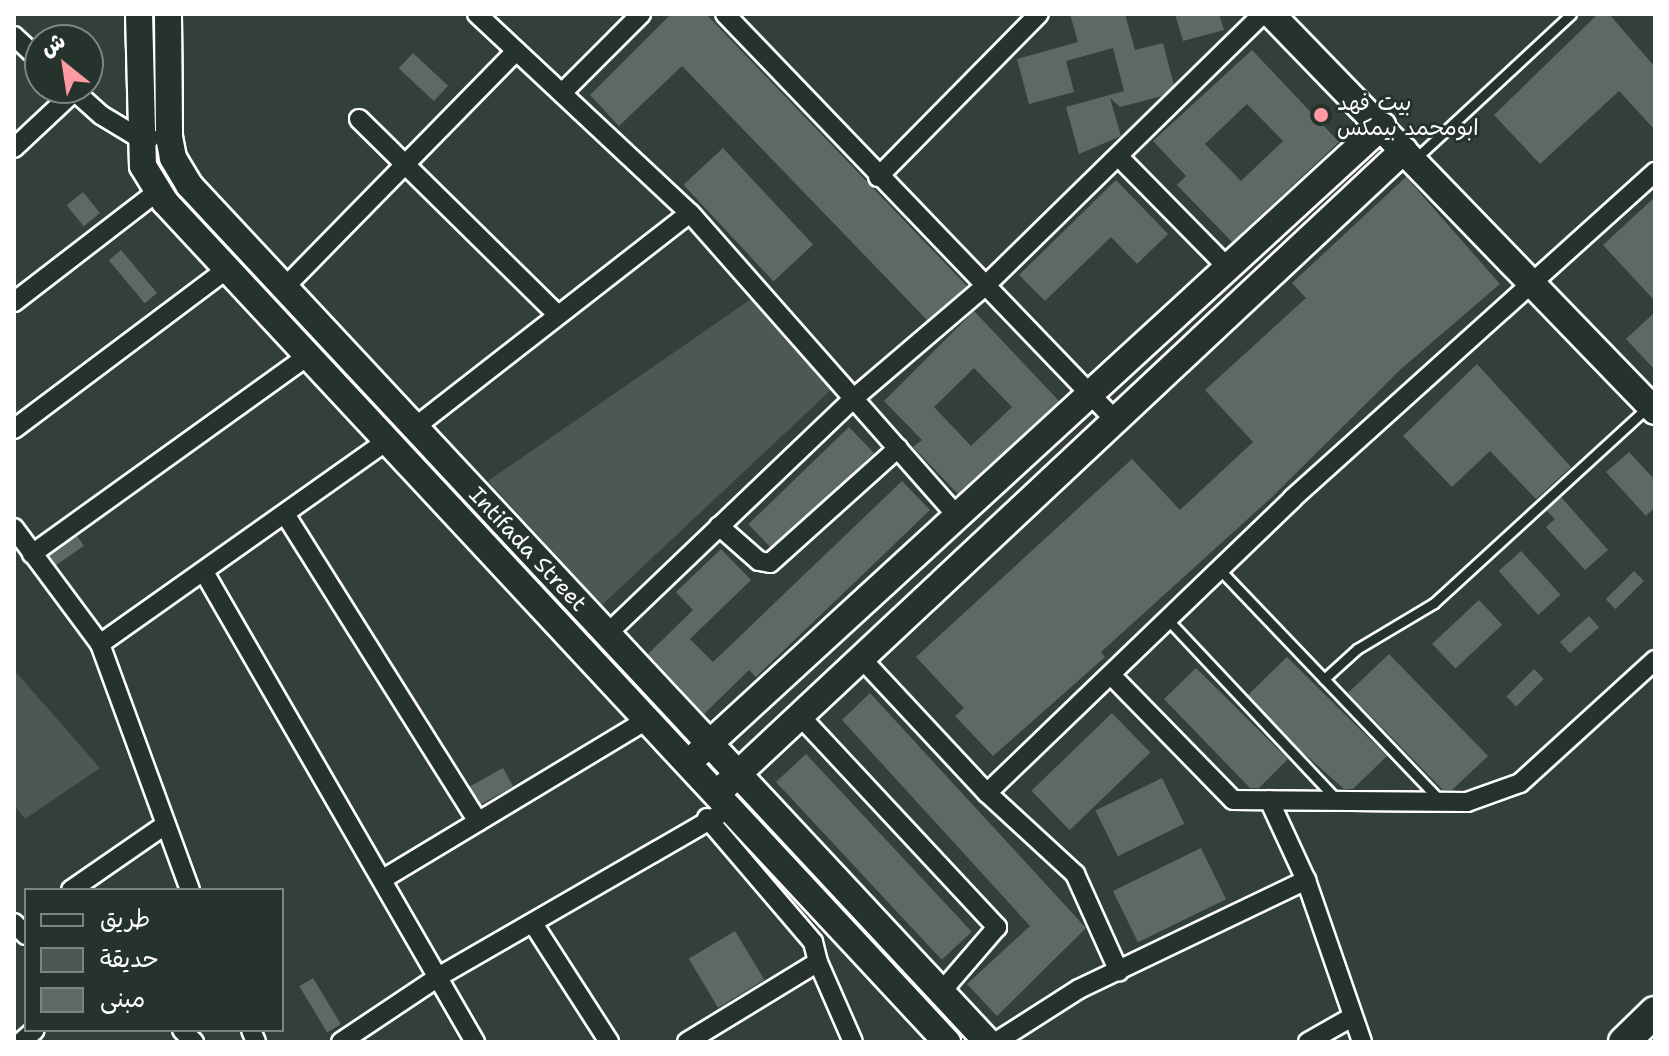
<!DOCTYPE html>
<meta charset="utf-8">
<style>
body{margin:0}
#map{position:relative;width:1669px;height:1056px;overflow:hidden;background:#333f3a;font-family:"Shantell Sans","Playpen Sans Arabic",sans-serif}
div>[style]{position:absolute}
.green>*{inset:0;background:#4d5853}
.building>*{inset:0;background:#5f6964;transform-origin:0 0}
.roads{filter:drop-shadow(2px 0 #fff) drop-shadow(-2px 0 #fff) drop-shadow(0 2px #fff) drop-shadow(0 -2px #fff)}
.lane>*{height:9px;margin:-4.5px;padding:0 4.5px;transform-origin:4.5px;border-radius:4.5px;background:#26332d}
.street>*{height:18px;margin:-9px;padding:0 9px;transform-origin:9px;border-radius:9px;background:#26332d}
.secondary>*{height:26px;margin:-13px;padding:0 13px;transform-origin:13px;border-radius:13px;background:#26332d}
.primary>*{height:30px;margin:-15px;padding:0 15px;transform-origin:15px;border-radius:15px;background:#26332d}
.dots>*{width:22px;height:22px;translate:-50% -50%;box-sizing:border-box;border:4px solid #26332d;border-radius:50%}
span{translate:-50% -50%;white-space:nowrap;text-align:center;line-height:1.15;-webkit-text-stroke:6px #26332d;paint-order:stroke}
.poi-label{font-size:22px;color:#fff}
.left{translate:0 -50%;text-align:left}
.street-label{font-size:22px;color:#fff}
.frame{position:absolute;inset:0;border:16px solid #fff;pointer-events:none}
.legend{position:absolute;left:24px;top:888px;width:260px;height:144px;box-sizing:border-box;background:#26332d;border:2px solid #7d8581;margin:0;padding:10px 14px;list-style:none;font-size:24px;color:#fff}
.legend li{display:flex;align-items:center;gap:16px;height:40px}
.legend b{width:40px;border:2px solid #7d8581}
.north{position:absolute;left:24px;top:24px;width:80px;height:80px;box-sizing:border-box;background:#26332d;border:2px solid #7d8581;border-radius:50%;rotate:330deg;font-size:22px;font-weight:700;line-height:32px;text-align:center;color:#fff}
.north::after{content:'';display:block;margin:auto;width:28px;height:36px;background:#ff9aa2;clip-path:polygon(50% 0,100% 100%,50% 72%,0 100%)}
</style>
<div id="map">
<div class="green">
<div style="clip-path:polygon(754px 297px,834px 387px,602px 605px,488px 481px)"></div>
<div style="clip-path:polygon(14px 670px,100px 768px,25px 819px,14px 805px)"></div>
</div>
<div class="building">
<div style="clip-path:polygon(671px 14px,706px 14px,967px 286px,927px 320px,682px 66px,619px 126px,590px 95px)"></div>
<div style="clip-path:polygon(1070px 14px,1125px 14px,1135px 50px,1163px 43px,1174px 85px,1162px 96px,1120px 107px,1110px 98px,1121px 136px,1079px 154px,1066px 107px,1124px 91px,1113px 48px,1066px 61px,1074px 92px,1029px 104px,1017px 59px,1078px 42px)"></div>
<div style="clip-path:polygon(1175px 14px,1219px 14px,1224px 30px,1183px 41px)"></div>
<div style="clip-path:polygon(1598px 14px,1609px 14px,1655px 67px,1655px 130px,1619px 91px,1540px 164px,1494px 115px)"></div>
<div style="clip-path:polygon(evenodd,1252px 50px,1339px 142px,1232px 242px,1177px 185px,1186px 176px,1153px 141px,1252px 50px,1247px 104px,1283px 141px,1241px 181px,1205px 144px,1247px 104px)"></div>
<div style="left:413px;top:53px;width:48px;height:21px;rotate:43deg"></div>
<div style="left:723px;top:148px;width:132px;height:54px;rotate:47deg"></div>
<div style="clip-path:polygon(1406px 177px,1500px 284px,1401px 369px,1272px 497px,1101px 652px,1105px 657px,993px 756px,955px 716px,964px 708px,916px 657px,1132px 459px,1180px 510px,1253px 442px,1205px 390px,1306px 298px,1292px 283px)"></div>
<div style="clip-path:polygon(1116px 180px,1168px 234px,1137px 264px,1111px 237px,1045px 301px,1019px 275px)"></div>
<div style="left:83px;top:192px;width:27px;height:21px;rotate:51deg"></div>
<div style="clip-path:polygon(1655px 197px,1655px 301px,1603px 245px)"></div>
<div style="left:121px;top:250px;width:56px;height:16px;rotate:50deg"></div>
<div style="clip-path:polygon(evenodd,974px 311px,1059px 401px,958px 494px,913px 447px,922px 440px,884px 401px,974px 311px,974px 368px,1012px 407px,971px 446px,934px 407px,974px 368px)"></div>
<div style="clip-path:polygon(1655px 312px,1655px 370px,1626px 339px)"></div>
<div style="clip-path:polygon(1477px 364px,1571px 467px,1536px 499px,1490px 451px,1452px 487px,1403px 436px)"></div>
<div style="left:849px;top:427px;width:36px;height:140px;rotate:46deg"></div>
<div style="clip-path:polygon(1629px 452px,1655px 480px,1655px 507px,1646px 516px,1606px 472px)"></div>
<div style="clip-path:polygon(902px 481px,930px 510px,756px 677px,749px 670px,704px 714px,648px 654px,693px 610px,676px 592px,721px 549px,751px 580px,690px 639px,713px 662px)"></div>
<div style="clip-path:polygon(1561px 497px,1608px 550px,1585px 570px,1546px 527px,1555px 519px,1546px 510px)"></div>
<div style="left:77px;top:536px;width:12px;height:34px;rotate:55deg"></div>
<div style="left:1521px;top:551px;width:59px;height:30px;rotate:48deg"></div>
<div style="left:1634px;top:571px;width:14px;height:40px;rotate:45deg"></div>
<div style="left:1479px;top:600px;width:34px;height:64px;rotate:47deg"></div>
<div style="left:1589px;top:616px;width:15px;height:39px;rotate:48deg"></div>
<div style="clip-path:polygon(1389px 654px,1488px 756px,1452px 790px,1443px 790px,1348px 693px)"></div>
<div style="clip-path:polygon(1287px 657px,1387px 756px,1353px 789px,1344px 789px,1299px 749px,1248px 695px)"></div>
<div style="clip-path:polygon(1196px 668px,1288px 759px,1259px 788px,1250px 788px,1164px 699px)"></div>
<div style="left:1534px;top:669px;width:14px;height:39px;rotate:45deg"></div>
<div style="clip-path:polygon(870px 693px,1086px 928px,997px 1016px,967px 984px,1030px 926px,842px 720px)"></div>
<div style="left:1112px;top:713px;width:55px;height:112px;rotate:46deg"></div>
<div style="left:806px;top:754px;width:243px;height:41px;rotate:47deg"></div>
<div style="left:503px;top:768px;width:21px;height:38px;rotate:61deg"></div>
<div style="left:1162px;top:778px;width:51px;height:74px;rotate:64deg"></div>
<div style="left:1201px;top:848px;width:57px;height:98px;rotate:64deg"></div>
<div style="left:735px;top:931px;width:57px;height:54px;rotate:59deg"></div>
<div style="left:313px;top:978px;width:54px;height:16px;rotate:59deg"></div>
</div>
<div class="roads">
<div class="lane">
<div style="left:1414px;top:160px;width:214px;rotate:-42.9deg"></div>
<div style="left:1220px;top:570px;width:321px;rotate:46.3deg"></div>
<div style="left:1169px;top:621px;width:244px;rotate:46.8deg"></div>
<div style="left:1324px;top:679px;width:45px;rotate:-42.3deg"></div>
<div style="left:1357px;top:649px;width:90px;rotate:-30.9deg"></div>
<div style="left:1434px;top:603px;width:290px;rotate:-42.5deg"></div>
</div>
<div class="street">
<div style="left:477px;top:14px;width:291px;rotate:43.1deg"></div>
<div style="left:690px;top:213px;width:404px;rotate:48.6deg"></div>
<div style="left:725px;top:14px;width:563px;rotate:46.15deg"></div>
<div style="left:14px;top:36px;width:35px;rotate:43deg"></div>
<div style="left:71px;top:88px;width:40px;rotate:42deg"></div>
<div style="left:101px;top:115px;width:44px;rotate:31.2deg"></div>
<div style="left:139px;top:138px;width:11px"></div>
<div style="left:562px;top:93px;width:112px;rotate:-45deg"></div>
<div style="left:359px;top:119px;width:278px;rotate:44.6deg"></div>
<div style="left:14px;top:148px;width:83px;rotate:-43.1deg"></div>
<div style="left:1120px;top:158px;width:154px;rotate:45.5deg"></div>
<div style="left:878px;top:177px;width:229px;rotate:-45.4deg"></div>
<div style="left:285px;top:287px;width:330px;rotate:-45.6deg"></div>
<div style="left:14px;top:302px;width:180px;rotate:-37.6deg"></div>
<div style="left:415px;top:427px;width:348px;rotate:-37.9deg"></div>
<div style="left:14px;top:429px;width:266px;rotate:-36.9deg"></div>
<div style="left:285px;top:514px;width:363px;rotate:57.9deg"></div>
<div style="left:719px;top:526px;width:53px;rotate:41.2deg"></div>
<div style="left:759px;top:561px;width:11px;rotate:10deg"></div>
<div style="left:770px;top:563px;width:172px;rotate:-41.9deg"></div>
<div style="left:14px;top:528px;width:144px;rotate:53.4deg"></div>
<div style="left:100px;top:644px;width:262px;rotate:69.9deg"></div>
<div style="left:32px;top:554px;width:340px;rotate:-35.7deg"></div>
<div style="left:204px;top:572px;width:543px;rotate:60.03deg"></div>
<div style="left:607px;top:634px;width:342px;rotate:-43.7deg"></div>
<div style="left:854px;top:398px;width:170px;rotate:-40.5deg"></div>
<div style="left:983px;top:288px;width:392px;rotate:-44.4deg"></div>
<div style="left:100px;top:644px;width:352px;rotate:-35.3deg"></div>
<div style="left:861px;top:658px;width:185px;rotate:47deg"></div>
<div style="left:987px;top:793px;width:424px;rotate:-43.9deg"></div>
<div style="left:1292px;top:499px;width:489px;rotate:-42deg"></div>
<div style="left:1112px;top:676px;width:173px;rotate:45.7deg"></div>
<div style="left:1233px;top:800px;width:234px;rotate:0.5deg"></div>
<div style="left:1467px;top:802px;width:56px;rotate:-19.7deg"></div>
<div style="left:1520px;top:783px;width:183px;rotate:-42.3deg"></div>
<div style="left:800px;top:716px;width:289px;rotate:47deg"></div>
<div style="left:997px;top:927px;width:86px;rotate:130.7deg"></div>
<div style="left:987px;top:793px;width:120px;rotate:42.6deg"></div>
<div style="left:1075px;top:874px;width:107px;rotate:65.8deg"></div>
<div style="left:707px;top:818px;width:163px;rotate:49.5deg"></div>
<div style="left:813px;top:942px;width:21px;rotate:76deg"></div>
<div style="left:383px;top:879px;width:308px;rotate:-31.1deg"></div>
<div style="left:1306px;top:880px;width:171px;rotate:70.9deg"></div>
<div style="left:71px;top:890px;width:111px;rotate:-34.7deg"></div>
<div style="left:14px;top:923px;width:17px;rotate:45deg"></div>
<div style="left:534px;top:925px;width:139px;rotate:57.3deg"></div>
<div style="left:182px;top:1030px;width:17px;rotate:45deg"></div>
<div style="left:251px;top:1030px;width:13px;rotate:67deg"></div>
<div style="left:21px;top:1042px;width:18px;rotate:-41deg"></div>
<div style="left:341px;top:1042px;width:117px;rotate:-33.8deg"></div>
<div style="left:438px;top:977px;width:336px;rotate:-30deg"></div>
<div style="left:687px;top:1042px;width:153px;rotate:-31.4deg"></div>
<div style="left:818px;top:962px;width:87px;rotate:66.4deg"></div>
<div style="left:996px;top:1042px;width:98px;rotate:-32.6deg"></div>
<div style="left:1079px;top:989px;width:252px;rotate:-25.6deg"></div>
<div style="left:1306px;top:880px;width:88px;rotate:-114.8deg"></div>
<div style="left:1308px;top:1042px;width:51px;rotate:-29.6deg"></div>
</div>
<div class="secondary">
<div style="left:139px;top:14px;width:152px;rotate:88.5deg"></div>
<div style="left:143px;top:166px;width:42px;rotate:58.6deg"></div>
<div style="left:165px;top:202px;width:1148px;rotate:47.05deg"></div>
<div style="left:168px;top:14px;width:123px;rotate:89.5deg"></div>
<div style="left:169px;top:137px;width:21px;rotate:79deg"></div>
<div style="left:173px;top:158px;width:31px;rotate:59deg"></div>
<div style="left:189px;top:185px;width:1172px;rotate:47.01deg"></div>
<div style="left:1271px;top:14px;width:552px;rotate:45.95deg"></div>
<div style="left:698px;top:754px;width:929px;rotate:-42.56deg"></div>
<div style="left:725px;top:786px;width:930px;rotate:-43.13deg"></div>
</div>
<div class="primary">
<div style="left:1624px;top:1042px;width:43px;rotate:-44.1deg"></div>
</div>
</div>
<div class="dots">
<div style="left:1321px;top:115px;background:#ff9aa2"></div>
</div>
<div class="poi-label">
<span class="left" style="left:1337px;top:115px">بيت فهد<br>ابومحمد بيمكس</span>
</div>
<div class="street-label">
<span style="left:528px;top:549px;rotate:47deg">Intifada Street</span>
</div>
<div class="frame"></div>
<ul class="legend">
<li><b style="height:10px;background:#26332d"></b>طريق</li>
<li><b style="height:22px;background:#4d5853"></b>حديقة</li>
<li><b style="height:22px;background:#5f6964"></b>مبنى</li>
</ul>
<div class="north">ش</div>
</div>
